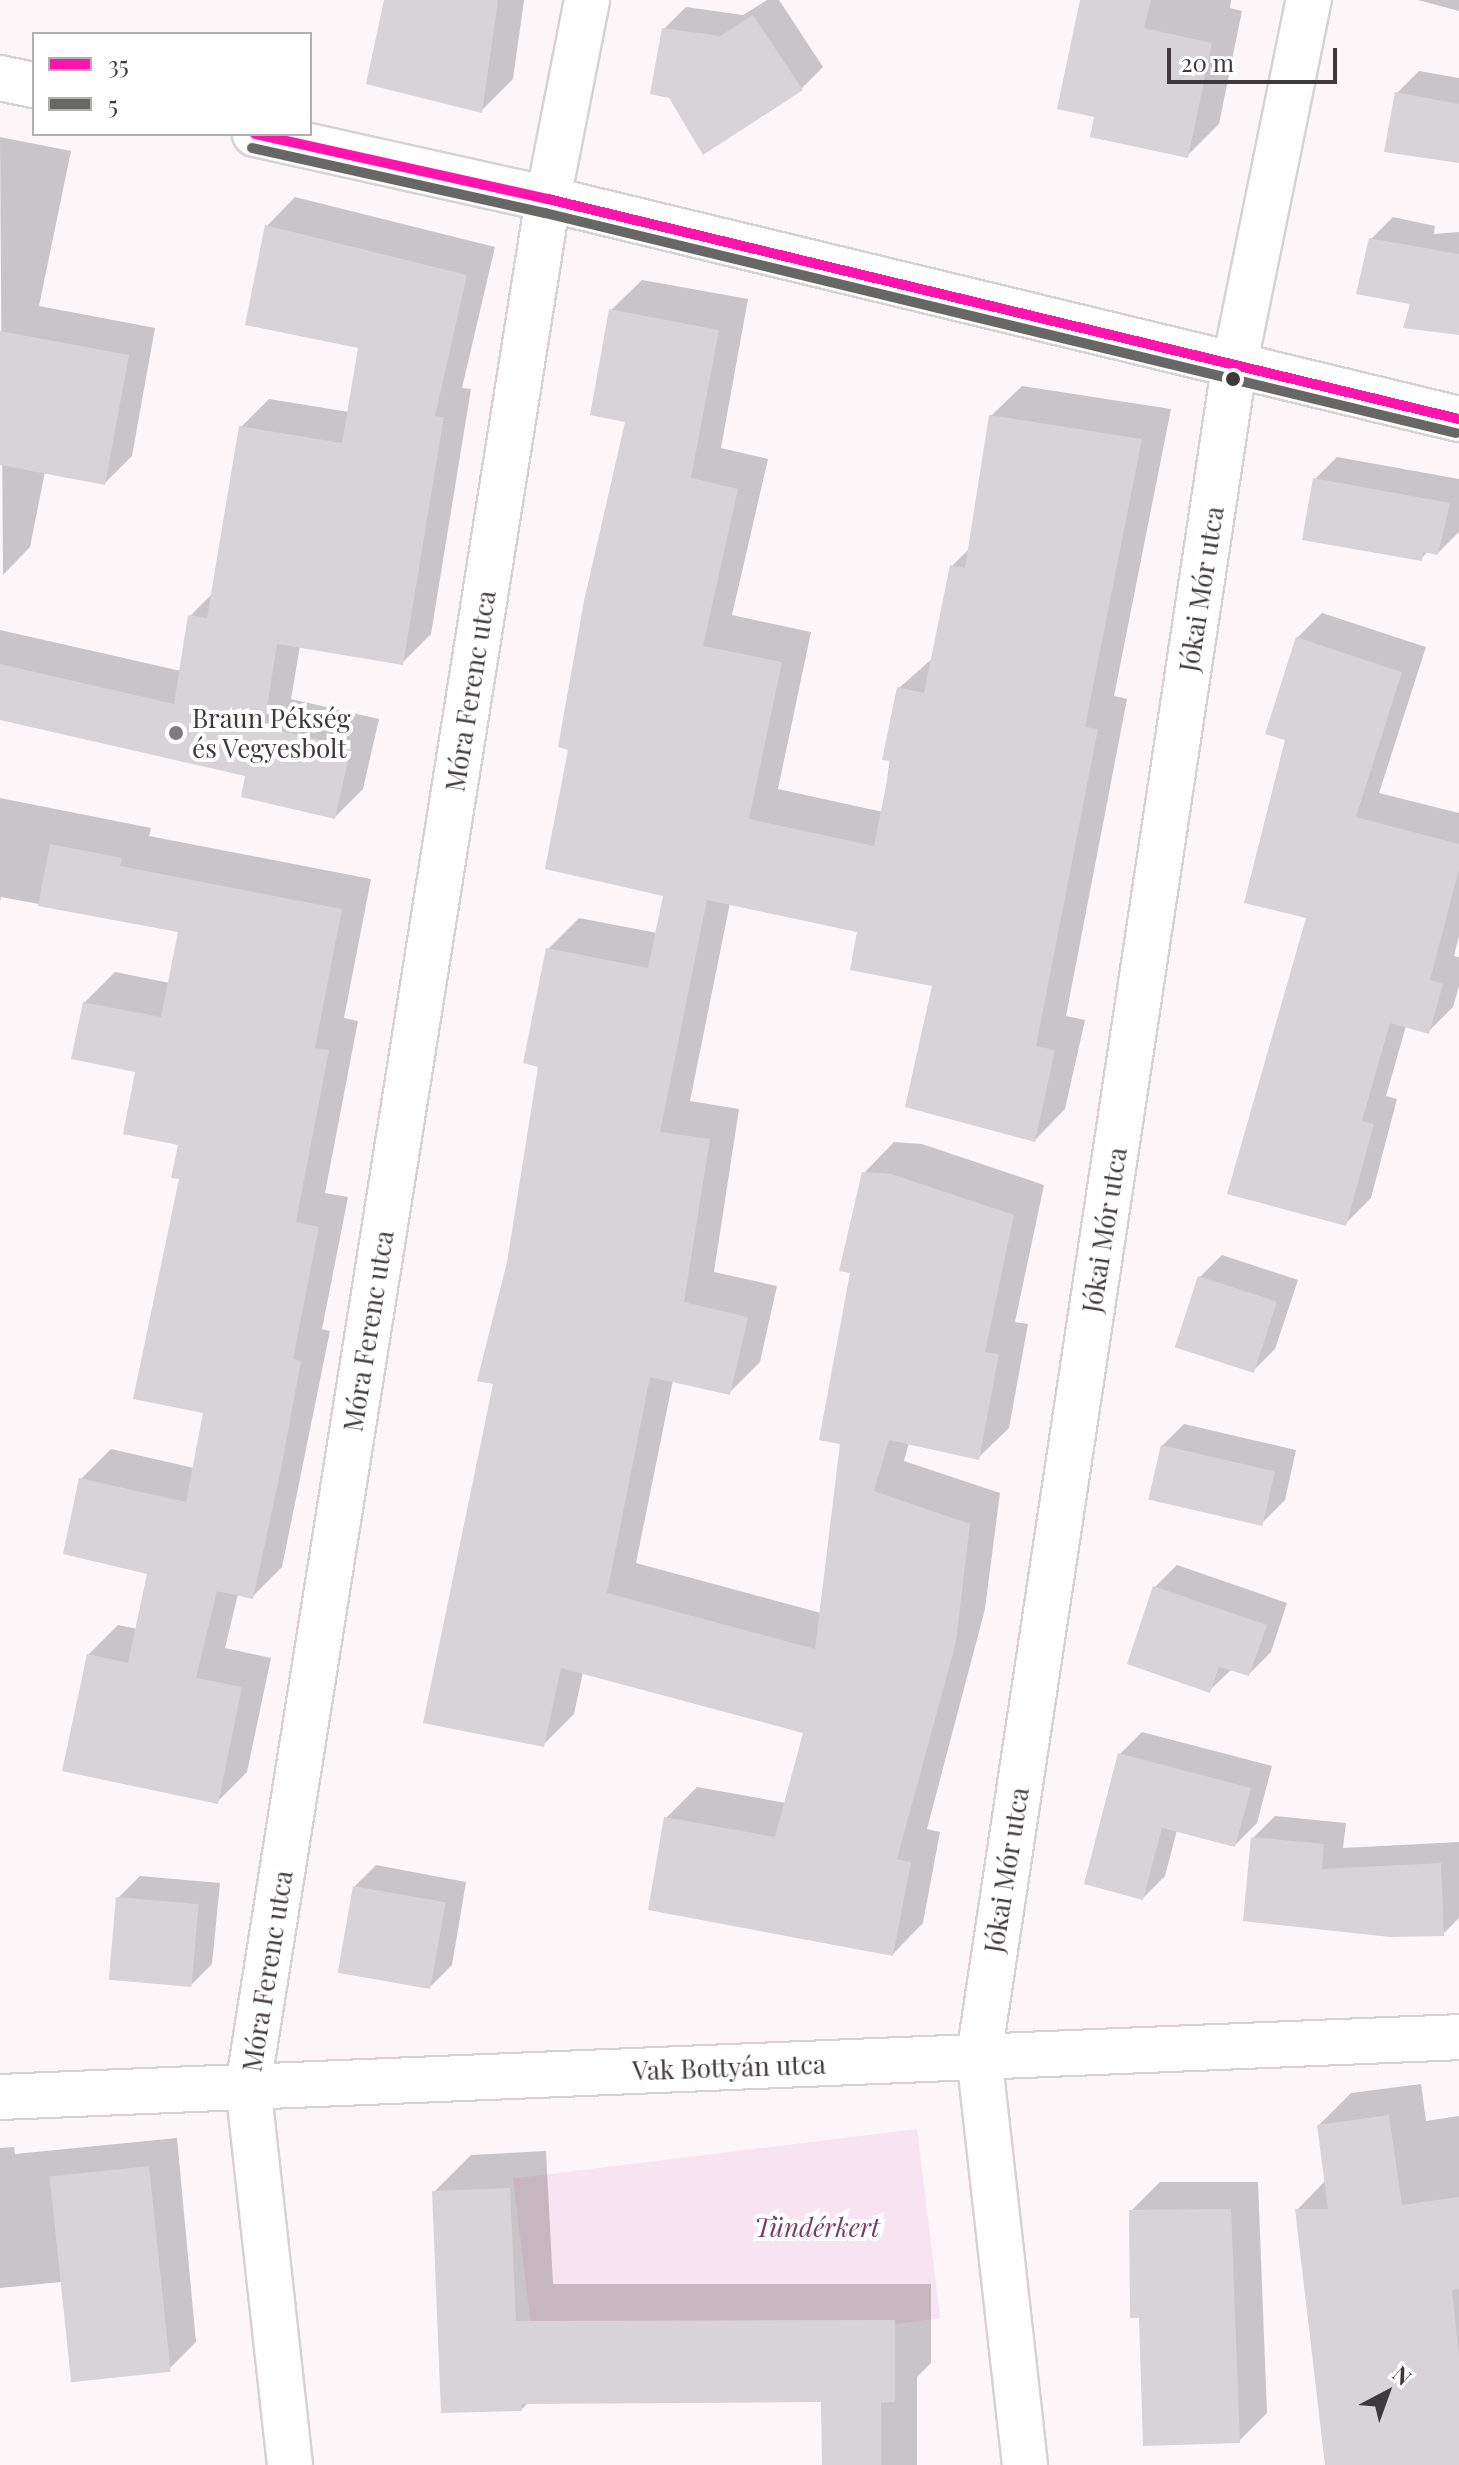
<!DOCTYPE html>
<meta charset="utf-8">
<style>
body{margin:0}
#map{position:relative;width:1459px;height:2465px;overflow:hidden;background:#fcf6f9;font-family:"Playfair Display",serif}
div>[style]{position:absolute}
.green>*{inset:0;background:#f8e4f0;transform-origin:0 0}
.shadow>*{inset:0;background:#0003}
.building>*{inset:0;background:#d8d3d6;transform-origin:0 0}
.roads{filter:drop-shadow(2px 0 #d6d1d4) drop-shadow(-2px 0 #d6d1d4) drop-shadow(0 2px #d6d1d4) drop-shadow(0 -2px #d6d1d4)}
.street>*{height:44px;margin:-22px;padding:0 22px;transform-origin:22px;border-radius:22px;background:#fffefe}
.secondary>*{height:44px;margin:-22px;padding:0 22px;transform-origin:22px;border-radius:22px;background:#fffefe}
.bus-1>*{height:10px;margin:-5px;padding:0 5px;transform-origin:5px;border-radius:5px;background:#ff15ad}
.bus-2>*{height:10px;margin:-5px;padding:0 5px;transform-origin:5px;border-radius:5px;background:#676765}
.dots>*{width:22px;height:22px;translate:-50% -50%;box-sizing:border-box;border:4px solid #fff;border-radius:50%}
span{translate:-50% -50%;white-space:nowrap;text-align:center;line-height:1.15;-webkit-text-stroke:8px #fff;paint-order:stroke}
.street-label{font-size:26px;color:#3f393c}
.poi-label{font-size:26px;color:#3f393c}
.left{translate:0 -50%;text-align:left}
.park-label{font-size:26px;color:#793c65;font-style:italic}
.legend{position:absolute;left:32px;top:32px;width:280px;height:104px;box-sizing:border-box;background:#fff;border:2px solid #b2b0b1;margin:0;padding:10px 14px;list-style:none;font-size:24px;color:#3f393c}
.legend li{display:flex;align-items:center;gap:16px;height:40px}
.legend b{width:40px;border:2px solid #b2b0b1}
.north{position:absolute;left:1347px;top:2353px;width:80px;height:80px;-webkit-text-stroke:6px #fff;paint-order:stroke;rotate:41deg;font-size:22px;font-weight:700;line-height:32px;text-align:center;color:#3f393c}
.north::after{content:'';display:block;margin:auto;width:28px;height:36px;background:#3f393c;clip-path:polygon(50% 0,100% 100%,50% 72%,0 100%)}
.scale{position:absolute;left:1167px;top:48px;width:170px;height:36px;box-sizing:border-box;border:4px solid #3f393c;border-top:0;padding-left:10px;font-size:24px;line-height:28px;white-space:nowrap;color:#3f393c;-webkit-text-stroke:6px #fff;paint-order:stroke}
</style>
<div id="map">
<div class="green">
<div style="left:917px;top:2129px;width:191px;height:407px;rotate:83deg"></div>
</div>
<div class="shadow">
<div style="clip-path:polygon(387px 0,524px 0,513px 79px,481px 111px)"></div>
<div style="clip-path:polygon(767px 0,779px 0,823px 67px,801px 89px,664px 29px,686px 7px,743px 15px)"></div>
<div style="clip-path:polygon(1082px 0,1231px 0,1230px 8px,1242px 11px,1219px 124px,1187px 156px,1096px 116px)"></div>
<div style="clip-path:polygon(1418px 0,1459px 0,1459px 11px)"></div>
<div style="clip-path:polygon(1419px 71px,1459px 78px,1459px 163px,1397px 93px)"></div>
<div style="clip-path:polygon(0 137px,71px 151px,39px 306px,155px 328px,132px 456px,105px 483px,45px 472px,30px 547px,3px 575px)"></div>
<div style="clip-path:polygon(295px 197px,495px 247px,462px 388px,471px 389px,431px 634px,402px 663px,300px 646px,291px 699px,379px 719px,363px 789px,335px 817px,247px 774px,0 718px,0 630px,181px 671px,190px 616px,214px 592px,241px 427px,269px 399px,349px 412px,360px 347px,267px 226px)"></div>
<div style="clip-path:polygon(1393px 217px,1435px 226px,1434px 234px,1459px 232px,1459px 330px,1413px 303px,1371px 239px)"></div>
<div style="clip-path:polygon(642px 280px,748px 299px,721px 448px,768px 459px,732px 615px,811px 632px,778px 789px,883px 812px,899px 688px,933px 658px,952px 566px,971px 547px,991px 416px,1022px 386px,1171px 409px,1114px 696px,1127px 699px,1066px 1016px,1085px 1020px,1065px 1109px,1035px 1140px,934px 985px,860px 931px,730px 903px,690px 1101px,739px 1109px,714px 1272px,777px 1286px,760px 1362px,729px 1393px,673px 1380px,636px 1563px,821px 1613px,842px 1443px,864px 1173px,894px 1142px,922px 1144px,1044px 1185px,1015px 1322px,1028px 1324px,1009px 1428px,978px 1458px,909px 1443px,904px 1461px,1000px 1493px,985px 1609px,927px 1829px,940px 1832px,923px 1923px,893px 1954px,666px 1818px,697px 1787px,786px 1803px,806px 1732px,583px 1672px,574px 1714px,543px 1745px,495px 1383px,540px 1065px,548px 949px,579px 918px,657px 933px,665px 895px,627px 421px,611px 310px)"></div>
<div style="clip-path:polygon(1337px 457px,1459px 479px,1459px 532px,1438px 553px,1428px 551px,1421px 559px,1315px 479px)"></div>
<div style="clip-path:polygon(1322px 613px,1426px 647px,1379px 793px,1459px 813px,1459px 936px,1454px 956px,1459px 957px,1459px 986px,1453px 1007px,1428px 1032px,1406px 1026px,1386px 1096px,1397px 1099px,1371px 1198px,1346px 1223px,1287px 739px,1297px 638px)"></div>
<div style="clip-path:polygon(0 798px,151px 828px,149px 836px,371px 879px,344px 1018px,358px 1021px,325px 1193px,348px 1197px,322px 1329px,330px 1331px,282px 1567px,252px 1597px,238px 1594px,225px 1648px,271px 1658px,247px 1772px,217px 1802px,88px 1655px,118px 1625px,138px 1629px,150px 1573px,81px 1479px,111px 1449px,194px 1468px,205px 1411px,180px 1143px,137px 1070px,84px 1003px,115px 972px,170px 983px,180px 930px,1px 897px,0 902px)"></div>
<div style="clip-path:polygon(1222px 1255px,1298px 1280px,1275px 1349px,1253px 1371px,1200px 1277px)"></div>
<div style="clip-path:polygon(1184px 1424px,1296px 1450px,1285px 1500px,1263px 1522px,1162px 1446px)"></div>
<div style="clip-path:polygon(1177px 1565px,1287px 1603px,1271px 1652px,1249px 1674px,1232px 1669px,1210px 1690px,1155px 1587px)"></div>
<div style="clip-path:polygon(1142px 1732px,1272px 1766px,1257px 1823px,1235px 1845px,1177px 1830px,1165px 1876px,1143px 1898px,1120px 1754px)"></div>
<div style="clip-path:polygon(1275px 1816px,1346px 1823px,1343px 1848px,1459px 1842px,1459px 1918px,1443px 1934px,1253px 1838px)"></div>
<div style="clip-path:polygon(376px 1865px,466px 1882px,452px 1965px,430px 1987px,354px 1887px)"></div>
<div style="clip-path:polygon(140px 1876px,220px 1883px,212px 1964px,190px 1986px,118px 1898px)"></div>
<div style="clip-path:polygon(1421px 2084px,1426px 2121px,1459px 2116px,1459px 2465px,1327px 2465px,1297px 2210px,1326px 2180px,1319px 2125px,1351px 2093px)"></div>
<div style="clip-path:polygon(177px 2138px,196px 2342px,168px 2370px,61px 2282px,0 2288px,0 2148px,14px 2147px,15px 2154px)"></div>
<div style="clip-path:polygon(546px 2151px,553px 2284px,931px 2284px,931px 2363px,917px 2377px,917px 2465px,824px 2465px,823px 2400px,529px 2402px,522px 2409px,434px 2192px,471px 2155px)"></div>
<div style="clip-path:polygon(1160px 2182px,1258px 2182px,1267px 2413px,1239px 2441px,1141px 2316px,1131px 2211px)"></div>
</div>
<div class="building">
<div style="clip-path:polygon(384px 0,498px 0,482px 113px,366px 84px)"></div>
<div style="clip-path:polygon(1080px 0,1151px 0,1144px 28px,1212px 43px,1188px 158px,1090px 137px,1094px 117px,1057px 109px)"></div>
<div style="clip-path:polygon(753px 15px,803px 90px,703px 155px,669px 98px,650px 94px,662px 28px,720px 36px)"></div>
<div style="clip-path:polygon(1395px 92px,1459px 104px,1459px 163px,1384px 152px)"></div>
<div style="clip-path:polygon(265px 225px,467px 275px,435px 416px,444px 417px,403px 665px,277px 644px,264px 727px,351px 747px,335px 819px,241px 797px,245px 776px,0 720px,0 664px,174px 704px,188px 615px,207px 618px,239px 426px,342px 443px,358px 348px,245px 325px)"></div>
<div style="clip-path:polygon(1369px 238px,1459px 254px,1459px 335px,1403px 328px,1410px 304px,1356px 294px)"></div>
<div style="clip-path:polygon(609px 309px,719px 330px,691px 478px,738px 489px,703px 646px,782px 662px,749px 819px,874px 846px,891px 761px,882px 760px,897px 687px,924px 693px,950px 565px,965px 568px,989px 415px,1142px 439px,1085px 727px,1098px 729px,1036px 1046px,1055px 1050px,1035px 1142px,905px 1107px,932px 986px,850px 970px,857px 932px,707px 900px,660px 1132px,710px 1139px,684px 1302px,748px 1317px,730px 1395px,650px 1377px,607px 1593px,815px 1649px,840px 1444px,819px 1440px,850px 1273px,839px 1271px,862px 1172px,891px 1174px,1014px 1215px,985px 1352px,999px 1354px,979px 1460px,889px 1440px,874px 1491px,970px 1524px,956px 1642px,897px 1859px,911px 1862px,893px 1956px,648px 1910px,664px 1817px,775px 1837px,803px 1733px,561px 1668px,544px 1747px,423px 1723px,493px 1384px,477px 1381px,507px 1262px,538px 1067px,523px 1063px,546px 948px,648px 968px,663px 896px,545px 869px,568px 750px,558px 747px,584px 601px,625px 422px,590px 415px)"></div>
<div style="clip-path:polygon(0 331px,129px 355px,105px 485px,0 465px)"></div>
<div style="clip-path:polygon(1313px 478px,1450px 503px,1438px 555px,1423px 552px,1422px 561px,1302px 540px)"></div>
<div style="clip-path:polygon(1296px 637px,1402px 672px,1356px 817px,1459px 844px,1459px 869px,1430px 980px,1443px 984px,1429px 1034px,1390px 1023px,1362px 1121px,1374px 1124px,1346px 1226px,1227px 1194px,1306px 918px,1244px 903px,1285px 740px,1265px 734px)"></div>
<div style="clip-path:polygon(50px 844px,122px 858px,120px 866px,342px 909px,315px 1048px,329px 1050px,296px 1222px,319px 1227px,293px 1359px,301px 1361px,281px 1469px,253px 1599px,217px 1591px,196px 1678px,242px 1687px,218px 1804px,62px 1771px,87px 1654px,128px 1663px,147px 1574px,63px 1554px,79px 1478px,186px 1502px,203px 1413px,133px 1399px,179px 1179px,171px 1178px,178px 1145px,123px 1134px,135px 1072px,71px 1059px,83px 1002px,161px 1017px,178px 932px,38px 906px)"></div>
<div style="left:1198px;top:1276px;width:83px;height:75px;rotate:18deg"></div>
<div style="left:1161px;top:1445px;width:117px;height:56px;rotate:13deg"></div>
<div style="clip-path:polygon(1153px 1586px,1267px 1625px,1249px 1676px,1219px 1667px,1210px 1693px,1127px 1664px)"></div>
<div style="clip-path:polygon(1118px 1753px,1251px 1788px,1235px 1847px,1162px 1828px,1143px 1900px,1084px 1884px)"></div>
<div style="clip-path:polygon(1251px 1837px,1324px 1844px,1322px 1869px,1441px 1863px,1444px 1936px,1390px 1937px,1243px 1921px)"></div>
<div style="left:353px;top:1886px;width:94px;height:88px;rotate:10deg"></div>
<div style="left:116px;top:1897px;width:83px;height:83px;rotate:5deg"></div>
<div style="clip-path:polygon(1389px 2115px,1402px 2205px,1459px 2197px,1459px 2289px,1452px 2290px,1459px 2355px,1459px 2465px,1325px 2465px,1295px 2209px,1328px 2209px,1317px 2125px)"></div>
<div style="left:149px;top:2166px;width:207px;height:100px;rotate:84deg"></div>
<div style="clip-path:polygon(510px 2188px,516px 2321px,895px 2320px,895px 2402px,881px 2403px,881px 2465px,822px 2465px,821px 2402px,521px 2404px,522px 2411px,441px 2413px,432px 2191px)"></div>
<div style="clip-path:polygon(1231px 2209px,1240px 2443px,1143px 2446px,1139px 2318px,1130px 2318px,1129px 2210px)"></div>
</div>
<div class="roads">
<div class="street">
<div style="left:0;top:2097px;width:1460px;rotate:-2.35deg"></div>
<div style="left:290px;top:2465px;width:380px;rotate:-96.3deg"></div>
<div style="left:248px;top:2087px;width:1912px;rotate:-80.97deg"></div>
<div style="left:548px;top:199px;width:203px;rotate:-78.9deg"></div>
<div style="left:1025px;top:2465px;width:412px;rotate:-96.4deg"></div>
<div style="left:979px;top:2056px;width:1708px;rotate:-81.41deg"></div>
<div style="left:1234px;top:367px;width:375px;rotate:-78.5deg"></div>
</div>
<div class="secondary">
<div style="left:0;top:78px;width:35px;rotate:12deg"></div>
<div style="left:255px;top:134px;width:300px;rotate:12.5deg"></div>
<div style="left:548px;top:199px;width:937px;rotate:13.58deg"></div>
</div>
</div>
<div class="bus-1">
<div style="left:255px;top:134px;width:300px;rotate:12.5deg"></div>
<div style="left:548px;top:199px;width:937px;rotate:13.58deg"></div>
</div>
<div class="bus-2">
<div style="left:252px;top:148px;width:300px;rotate:12.5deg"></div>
<div style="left:545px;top:213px;width:937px;rotate:13.58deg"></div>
</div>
<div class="dots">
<div style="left:1233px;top:379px;background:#3f393c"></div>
<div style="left:176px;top:733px;background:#817b7e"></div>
</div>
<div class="street-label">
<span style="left:1201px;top:589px;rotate:-81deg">Jókai Mór utca</span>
<span style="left:470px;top:691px;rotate:-81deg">Móra Ferenc utca</span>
<span style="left:1104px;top:1230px;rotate:-81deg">Jókai Mór utca</span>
<span style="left:368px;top:1331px;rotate:-81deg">Móra Ferenc utca</span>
<span style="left:1006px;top:1870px;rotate:-81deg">Jókai Mór utca</span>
<span style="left:267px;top:1971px;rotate:-81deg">Móra Ferenc utca</span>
<span style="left:729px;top:2067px;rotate:-2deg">Vak Bottyán utca</span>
</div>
<div class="poi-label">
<span class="left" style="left:192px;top:733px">Braun Pékség<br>és Vegyesbolt</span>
</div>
<div class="park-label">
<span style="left:817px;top:2227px">Tündérkert</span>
</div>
<ul class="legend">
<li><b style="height:10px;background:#ff15ad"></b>35</li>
<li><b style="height:10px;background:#676765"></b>5</li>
</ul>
<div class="north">N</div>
<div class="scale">20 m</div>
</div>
